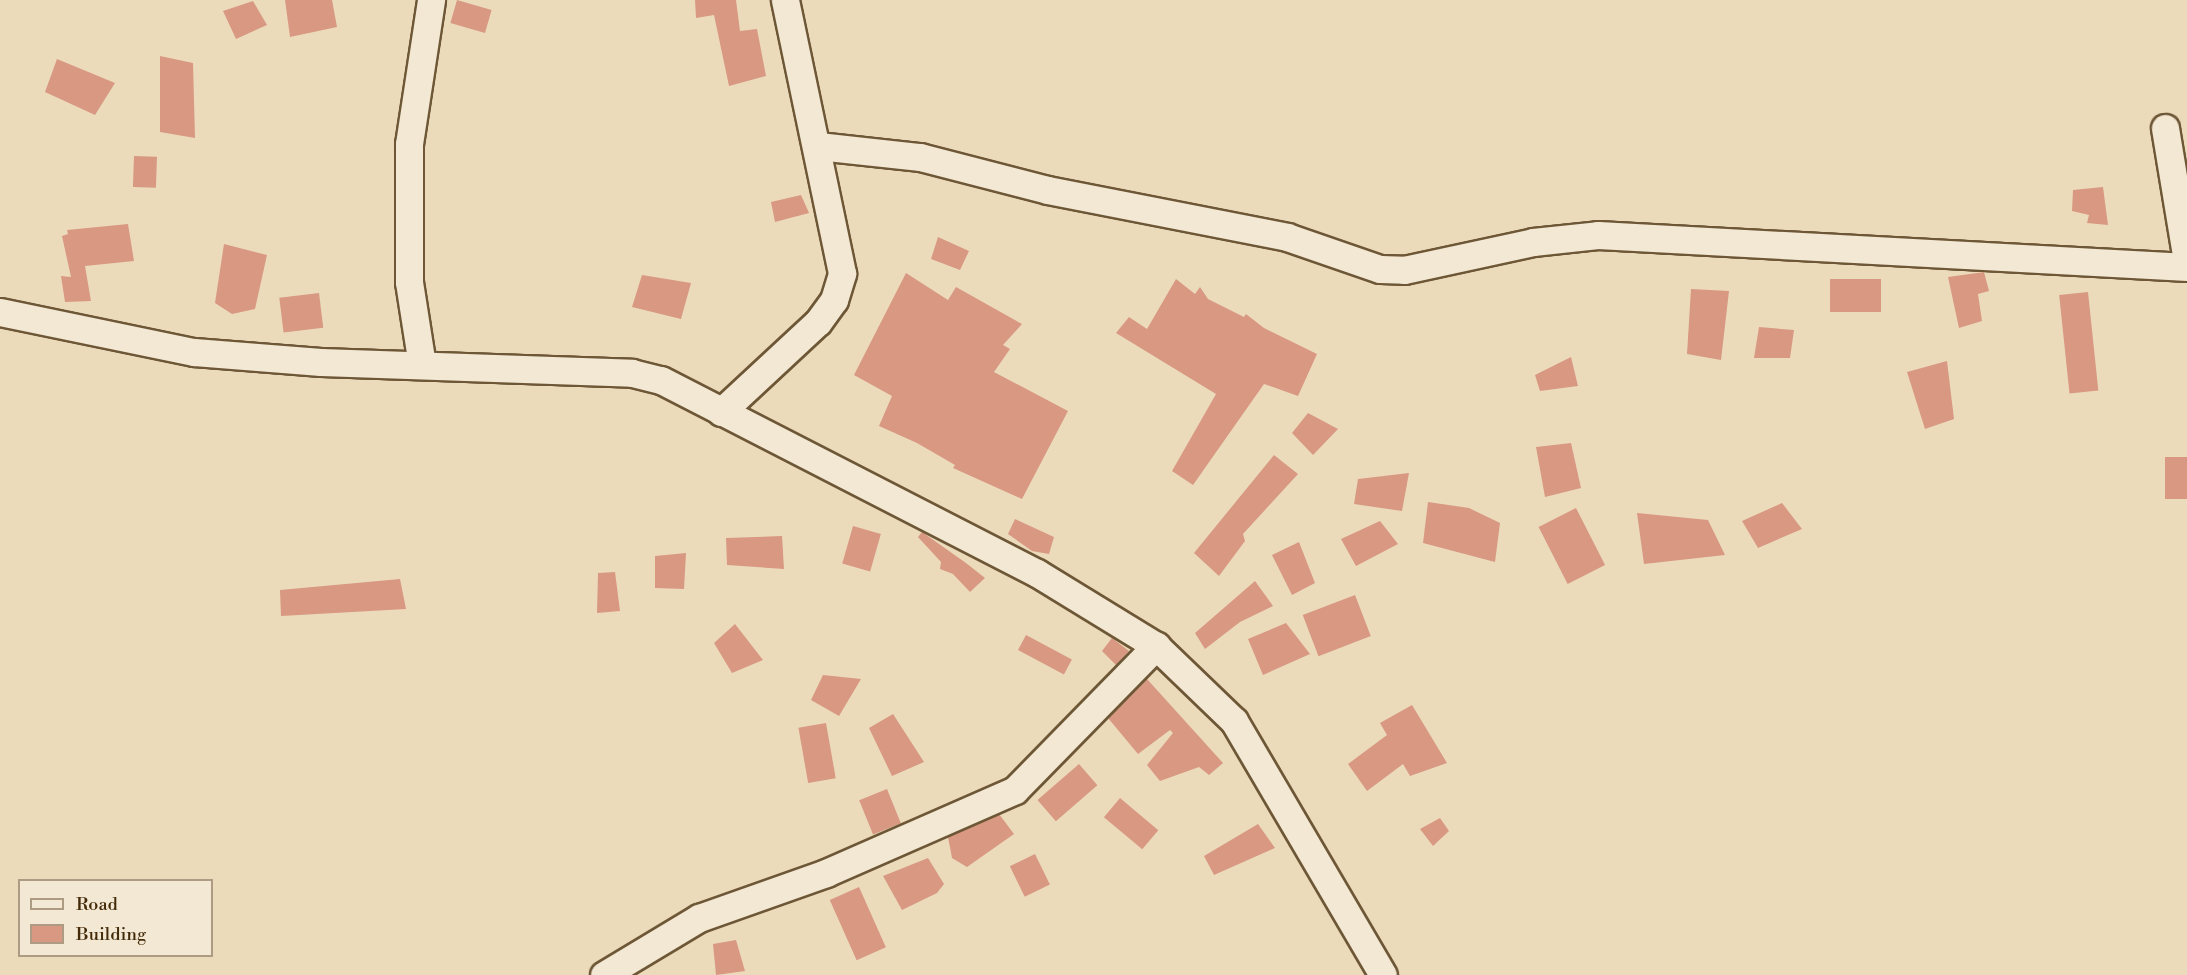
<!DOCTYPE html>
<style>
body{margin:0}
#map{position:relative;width:2187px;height:975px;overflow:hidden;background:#ecdbbb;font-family:"Libre Bodoni",serif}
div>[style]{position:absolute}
.building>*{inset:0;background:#d89882;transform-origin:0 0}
.roads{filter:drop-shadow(2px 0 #6d5736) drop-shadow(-2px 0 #6d5736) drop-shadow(0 2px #6d5736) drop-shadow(0 -2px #6d5736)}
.minor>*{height:27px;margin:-13.5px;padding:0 13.5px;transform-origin:13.5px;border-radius:13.5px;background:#f3e8d3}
span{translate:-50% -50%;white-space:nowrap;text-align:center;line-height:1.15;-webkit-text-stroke:5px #f3e8d3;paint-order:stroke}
.legend{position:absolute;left:18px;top:879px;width:195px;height:78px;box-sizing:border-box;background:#f3e8d3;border:2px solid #ad9c83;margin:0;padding:8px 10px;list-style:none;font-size:18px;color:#432b0a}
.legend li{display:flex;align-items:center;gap:12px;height:30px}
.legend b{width:30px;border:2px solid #ad9c83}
</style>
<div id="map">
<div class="building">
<div style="clip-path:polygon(285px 0,332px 0,337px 27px,290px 37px)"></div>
<div style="left:457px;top:0;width:36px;height:24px;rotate:16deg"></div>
<div style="clip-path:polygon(695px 0,736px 0,740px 31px,757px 29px,766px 76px,729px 86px,714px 15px,696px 18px)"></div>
<div style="clip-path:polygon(253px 1px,267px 25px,236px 39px,223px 11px)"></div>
<div style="clip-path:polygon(160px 56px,193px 63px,195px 138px,160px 132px)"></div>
<div style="clip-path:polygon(57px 59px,115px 83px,95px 115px,45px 92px)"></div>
<div style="left:134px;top:156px;width:23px;height:31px;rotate:2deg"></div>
<div style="clip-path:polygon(2103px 187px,2108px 225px,2087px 223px,2089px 215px,2072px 211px,2073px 190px)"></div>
<div style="clip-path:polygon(801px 195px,809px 213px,775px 222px,771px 202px)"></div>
<div style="clip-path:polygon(128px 224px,134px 261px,85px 266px,91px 301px,65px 302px,61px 276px,71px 277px,62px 236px,68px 234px,67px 230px)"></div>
<div style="clip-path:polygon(938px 237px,969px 251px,960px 270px,931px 259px)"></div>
<div style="clip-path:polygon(224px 244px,267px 255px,255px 309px,232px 314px,215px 303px)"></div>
<div style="clip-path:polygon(1984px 272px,1989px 291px,1978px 294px,1982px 321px,1959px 328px,1948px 277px)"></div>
<div style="clip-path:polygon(906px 273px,948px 300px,956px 287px,1022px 324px,1003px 345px,1010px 349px,994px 372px,1068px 411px,1022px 499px,953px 468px,955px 465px,917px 443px,879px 426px,892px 396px,854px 375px)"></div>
<div style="clip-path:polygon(642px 275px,691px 283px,681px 319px,632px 307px)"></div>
<div style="clip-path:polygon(1176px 279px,1195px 294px,1200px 287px,1208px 299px,1244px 317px,1246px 314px,1264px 328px,1317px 354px,1298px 396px,1264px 384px,1193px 485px,1172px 471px,1216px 394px,1116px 333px,1129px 317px,1147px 329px)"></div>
<div style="left:1881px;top:279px;width:33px;height:51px;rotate:90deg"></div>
<div style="clip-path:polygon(1691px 289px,1729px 291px,1721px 360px,1687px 354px)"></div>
<div style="left:2088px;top:292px;width:99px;height:29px;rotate:84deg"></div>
<div style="left:319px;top:293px;width:35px;height:40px;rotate:83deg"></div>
<div style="clip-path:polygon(1759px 327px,1794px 330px,1790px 358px,1754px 358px)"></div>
<div style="clip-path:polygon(1571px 357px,1578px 386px,1540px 391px,1535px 375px)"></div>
<div style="clip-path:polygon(1947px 361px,1954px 419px,1925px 429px,1907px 372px)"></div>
<div style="clip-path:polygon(1308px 413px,1338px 429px,1313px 455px,1292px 433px)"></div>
<div style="clip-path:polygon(1571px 443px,1581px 488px,1545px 497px,1536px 447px)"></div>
<div style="clip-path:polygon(1274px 455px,1298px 474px,1243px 534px,1245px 541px,1219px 576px,1194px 553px)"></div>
<div style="left:2187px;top:457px;width:42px;height:22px;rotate:90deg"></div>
<div style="clip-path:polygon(1409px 473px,1402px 511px,1354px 504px,1358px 479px)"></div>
<div style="clip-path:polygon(1428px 502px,1469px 508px,1500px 523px,1495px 562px,1423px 543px)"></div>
<div style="clip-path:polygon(1782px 503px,1802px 529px,1758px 548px,1742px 521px)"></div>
<div style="left:1576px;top:508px;width:64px;height:42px;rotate:63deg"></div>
<div style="clip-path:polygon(1637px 513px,1708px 520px,1725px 555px,1644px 564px)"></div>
<div style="clip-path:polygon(1015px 519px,1054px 537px,1049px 554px,1032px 551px,1008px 534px)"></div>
<div style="clip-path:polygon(1380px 521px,1398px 544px,1356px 566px,1341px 539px)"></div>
<div style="left:853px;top:526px;width:29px;height:39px;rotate:16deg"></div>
<div style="clip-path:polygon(922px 532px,966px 563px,985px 578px,970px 592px,953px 574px,940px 569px,941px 562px,918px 537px)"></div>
<div style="clip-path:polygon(782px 536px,784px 569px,727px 565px,726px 538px)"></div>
<div style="clip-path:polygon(1299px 542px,1315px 583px,1292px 595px,1272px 555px)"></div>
<div style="clip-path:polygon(686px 553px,684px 589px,655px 588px,655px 556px)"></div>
<div style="clip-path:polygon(615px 572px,620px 611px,597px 613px,598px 573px)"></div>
<div style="clip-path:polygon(400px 579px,406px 609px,281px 616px,280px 590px)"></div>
<div style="clip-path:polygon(1255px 581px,1273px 606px,1240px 622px,1205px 649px,1195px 633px)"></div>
<div style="left:1355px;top:595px;width:44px;height:56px;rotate:69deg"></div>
<div style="clip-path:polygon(1286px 623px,1310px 654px,1263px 675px,1248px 639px)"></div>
<div style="clip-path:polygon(735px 624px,763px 660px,732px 673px,714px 643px)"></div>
<div style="left:1026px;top:635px;width:52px;height:17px;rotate:28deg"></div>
<div style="clip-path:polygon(1112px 638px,1129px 651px,1116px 665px,1102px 651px)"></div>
<div style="clip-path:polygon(823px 675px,861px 679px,839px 716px,811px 700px)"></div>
<div style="clip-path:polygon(1147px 679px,1223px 763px,1209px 775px,1199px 767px,1160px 781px,1147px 765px,1173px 733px,1170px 730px,1138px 754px,1108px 718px)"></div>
<div style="clip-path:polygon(1412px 705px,1447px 763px,1410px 776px,1403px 764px,1367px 791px,1348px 764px,1387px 735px,1380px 723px)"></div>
<div style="clip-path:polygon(893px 714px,924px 762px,892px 776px,869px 728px)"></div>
<div style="left:826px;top:723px;width:56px;height:28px;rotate:80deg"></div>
<div style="left:1079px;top:764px;width:28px;height:55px;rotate:49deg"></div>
<div style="left:887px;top:789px;width:37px;height:30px;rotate:68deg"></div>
<div style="left:1120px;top:798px;width:50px;height:25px;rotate:40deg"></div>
<div style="clip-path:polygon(999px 814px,1014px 834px,967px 867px,952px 858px,948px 837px)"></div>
<div style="clip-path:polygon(1440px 818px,1449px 831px,1433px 846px,1420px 829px)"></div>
<div style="clip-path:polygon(1258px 824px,1275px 848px,1214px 875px,1204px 856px)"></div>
<div style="left:1035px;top:854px;width:34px;height:28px;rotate:64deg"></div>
<div style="clip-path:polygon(928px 858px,944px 884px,937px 893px,902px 910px,883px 876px)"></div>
<div style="left:859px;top:887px;width:66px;height:32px;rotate:66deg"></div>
<div style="clip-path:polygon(736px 940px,745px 971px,716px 975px,713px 944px)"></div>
</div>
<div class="roads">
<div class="minor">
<div style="left:2165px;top:128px;width:135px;rotate:80.6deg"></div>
<div style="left:818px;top:146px;width:103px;rotate:6.2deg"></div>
<div style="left:920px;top:157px;width:132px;rotate:14.5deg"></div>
<div style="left:1048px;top:190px;width:244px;rotate:11.1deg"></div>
<div style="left:1287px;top:237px;width:98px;rotate:19deg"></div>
<div style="left:1380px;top:269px;width:24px;rotate:2deg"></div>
<div style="left:1404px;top:270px;width:132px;rotate:-12.2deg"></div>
<div style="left:1533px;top:242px;width:65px;rotate:-6.1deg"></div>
<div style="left:1598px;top:235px;width:590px;rotate:3.11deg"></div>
<div style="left:0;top:312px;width:198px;rotate:11.7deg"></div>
<div style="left:194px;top:352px;width:127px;rotate:4.5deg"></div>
<div style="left:321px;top:362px;width:311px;rotate:2deg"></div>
<div style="left:632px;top:373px;width:30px;rotate:14deg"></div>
<div style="left:661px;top:380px;width:423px;rotate:27.2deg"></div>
<div style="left:1037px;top:573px;width:140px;rotate:31.5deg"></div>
<div style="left:1156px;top:646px;width:108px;rotate:43.9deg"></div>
<div style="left:1234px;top:721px;width:294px;rotate:59.6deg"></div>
<div style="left:422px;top:365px;width:84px;rotate:-98.9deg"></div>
<div style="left:409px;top:282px;width:138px;rotate:-90deg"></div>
<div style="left:409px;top:144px;width:146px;rotate:-81.3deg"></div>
<div style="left:721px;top:412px;width:132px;rotate:-42.9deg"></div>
<div style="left:818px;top:322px;width:27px;rotate:-54deg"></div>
<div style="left:834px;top:300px;width:28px;rotate:-73deg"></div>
<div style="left:842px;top:273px;width:279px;rotate:-101.8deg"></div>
<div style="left:604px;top:975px;width:111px;rotate:-31deg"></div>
<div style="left:699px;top:918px;width:135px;rotate:-19.5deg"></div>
<div style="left:826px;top:873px;width:206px;rotate:-23.7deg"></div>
<div style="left:1015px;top:790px;width:202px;rotate:-45.6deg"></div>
</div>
</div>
<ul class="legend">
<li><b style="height:8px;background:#f3e8d3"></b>Road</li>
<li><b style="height:16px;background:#d89882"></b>Building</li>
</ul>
</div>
